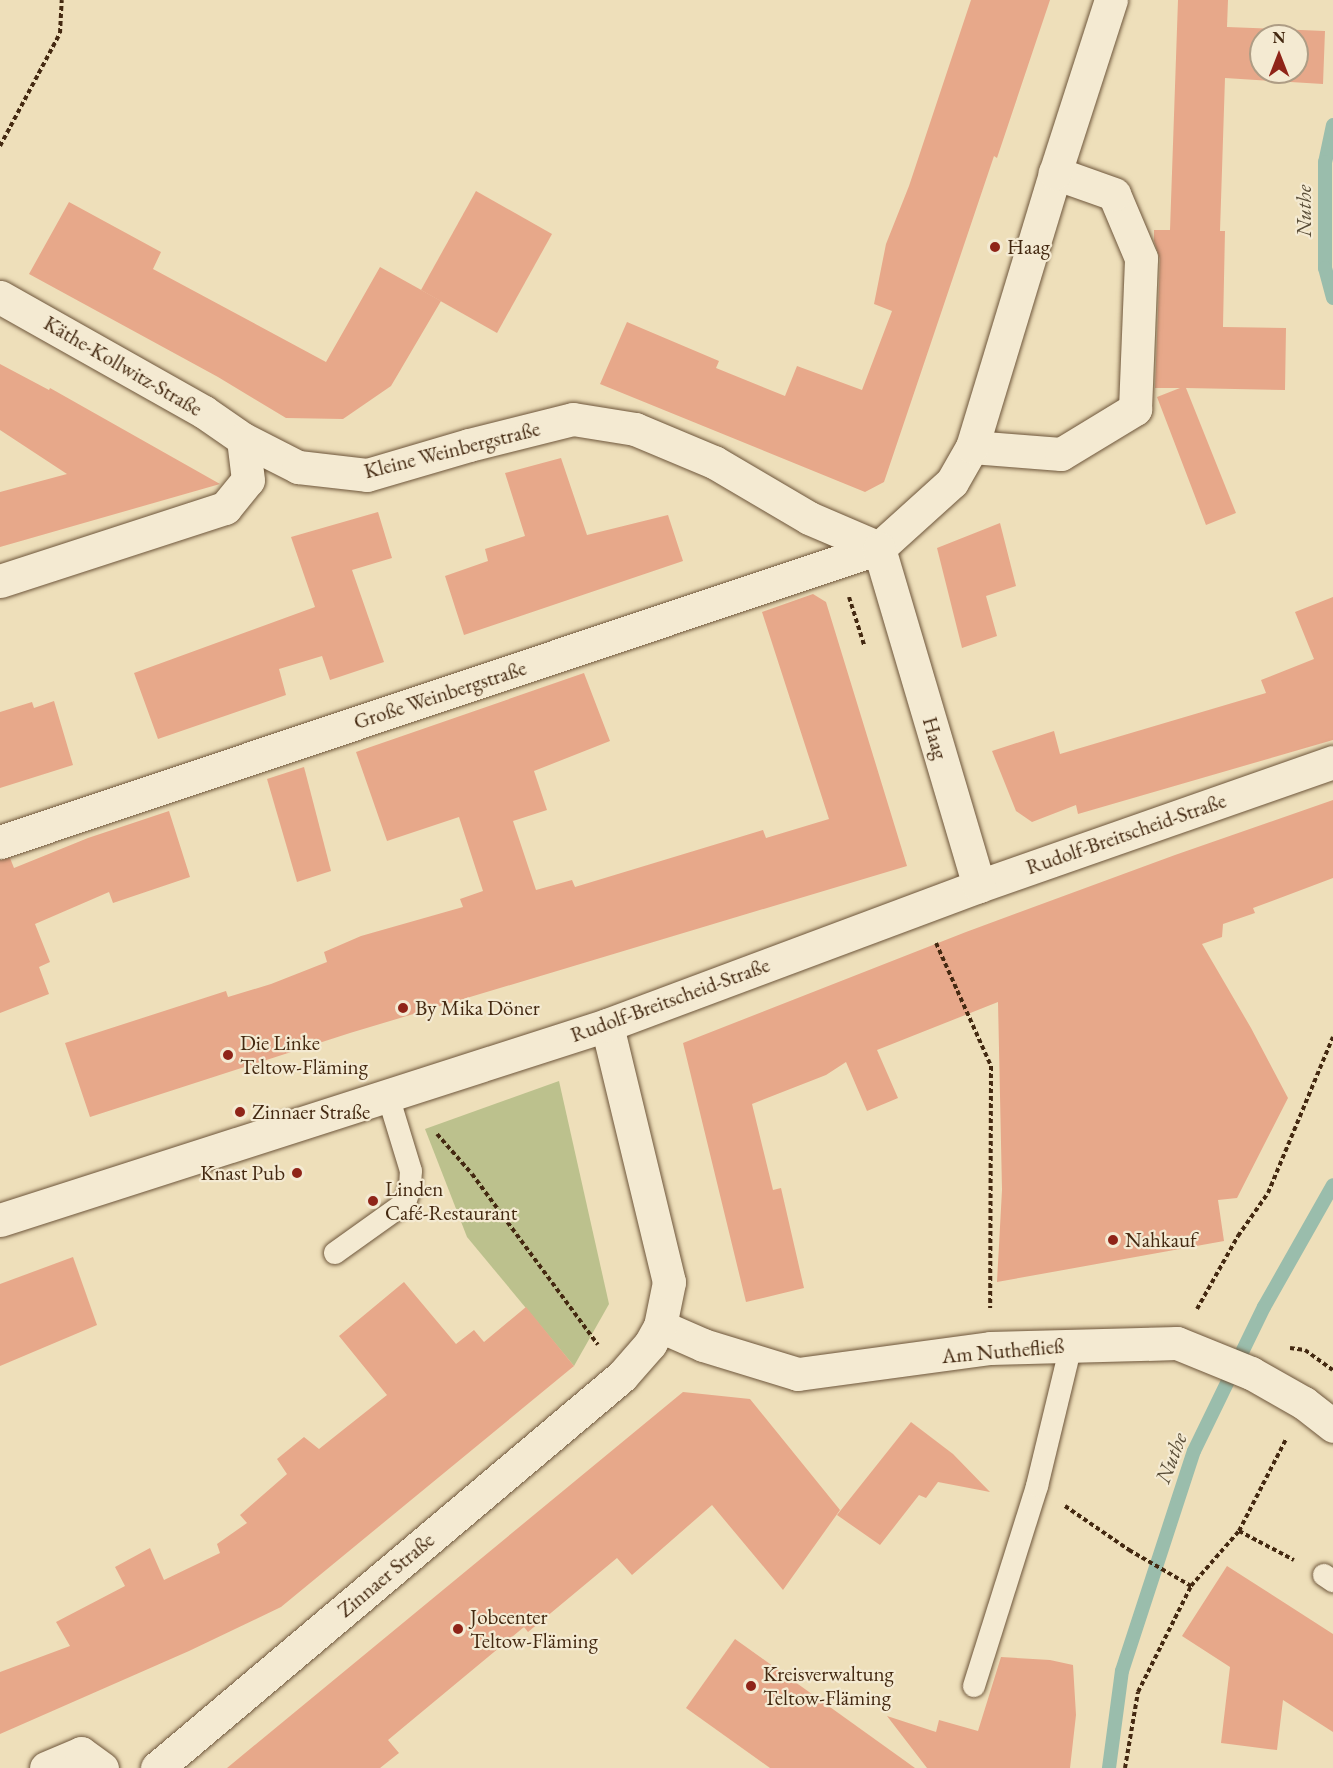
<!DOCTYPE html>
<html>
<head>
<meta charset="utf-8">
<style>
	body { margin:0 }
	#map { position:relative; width:1333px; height:1768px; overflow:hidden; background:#eedfba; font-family:"EB Garamond",serif }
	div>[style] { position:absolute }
	.green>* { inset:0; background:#bcc18d }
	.stream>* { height:14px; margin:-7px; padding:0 7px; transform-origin:7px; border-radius:7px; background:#9abdac }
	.building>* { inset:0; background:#e7a88a }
	.path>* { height:4px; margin-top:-2px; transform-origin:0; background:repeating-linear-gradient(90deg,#442911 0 4.5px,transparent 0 7.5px) }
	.roads { filter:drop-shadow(0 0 2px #6e563b) drop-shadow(0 0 2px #6e563b) }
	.lane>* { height:22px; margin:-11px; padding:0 11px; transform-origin:11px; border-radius:11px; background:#f4ead2 }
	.street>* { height:33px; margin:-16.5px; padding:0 16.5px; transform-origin:16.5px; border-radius:16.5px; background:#f4ead2 }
	.secondary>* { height:33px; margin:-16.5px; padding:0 16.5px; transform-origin:16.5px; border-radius:16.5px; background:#f4ead2 }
	.dots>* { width:16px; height:16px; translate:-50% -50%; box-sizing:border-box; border:3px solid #f4ead2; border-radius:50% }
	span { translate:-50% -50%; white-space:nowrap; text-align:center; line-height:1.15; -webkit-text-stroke:4.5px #f4ead2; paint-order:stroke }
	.poi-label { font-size:21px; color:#442911 }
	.left { translate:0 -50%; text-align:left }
	.right { translate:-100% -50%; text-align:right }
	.street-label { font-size:21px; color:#442911 }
	.water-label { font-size:22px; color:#5a4e38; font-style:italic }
	.north { position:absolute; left:1249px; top:24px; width:60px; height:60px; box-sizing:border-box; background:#f4ead2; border:2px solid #ae9d85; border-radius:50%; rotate:0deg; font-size:16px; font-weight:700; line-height:24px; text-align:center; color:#442911 }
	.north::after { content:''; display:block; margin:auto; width:21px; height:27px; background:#8f2418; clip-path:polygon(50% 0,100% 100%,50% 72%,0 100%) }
</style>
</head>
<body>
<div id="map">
	<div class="green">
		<i style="clip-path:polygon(559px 1081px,609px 1304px,574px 1366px,467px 1237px,425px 1129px)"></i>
	</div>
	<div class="stream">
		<i style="left:1333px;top:125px;width:38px;rotate:102deg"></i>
		<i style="left:1325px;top:162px;width:106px;rotate:90deg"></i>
		<i style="left:1325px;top:268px;width:31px;rotate:75deg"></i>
		<i style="left:1109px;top:1768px;width:98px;rotate:-82.4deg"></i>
		<i style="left:1122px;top:1671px;width:231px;rotate:-71.9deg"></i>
		<i style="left:1194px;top:1451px;width:160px;rotate:-64.1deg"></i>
		<i style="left:1264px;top:1307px;width:140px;rotate:-60.5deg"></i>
	</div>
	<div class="building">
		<i style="clip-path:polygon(971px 0,1050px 0,997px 158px,994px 156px,884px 482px,865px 492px,600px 384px,627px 322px,719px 361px,716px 368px,785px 396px,797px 366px,862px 390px,892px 311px,874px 304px,886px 244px,909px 186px)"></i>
		<i style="clip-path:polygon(evenodd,1178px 0,1228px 0,1227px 27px,1325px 31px,1323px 84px,1225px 78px,1220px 231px,1225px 231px,1223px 327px,1286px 328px,1285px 390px,1186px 388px,1236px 513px,1206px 525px,1157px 397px,1180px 388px,1155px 388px,1160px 259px,1154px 241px,1154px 230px,1170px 230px,1178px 0,1261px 36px,1297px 36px,1297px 72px,1261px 72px,1261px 36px)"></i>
		<i style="clip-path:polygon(476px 191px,552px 234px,497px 333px,421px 290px)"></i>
		<i style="clip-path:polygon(69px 202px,161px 252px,153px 269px,326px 362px,380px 267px,441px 301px,391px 386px,343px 419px,286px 418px,218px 377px,29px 274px)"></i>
		<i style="clip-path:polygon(0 364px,49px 390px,50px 388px,220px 484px,0 547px,0 492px,67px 474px,0 430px)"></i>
		<i style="clip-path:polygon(561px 458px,587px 535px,668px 515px,683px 561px,464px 635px,445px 576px,488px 561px,485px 549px,525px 536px,505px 473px)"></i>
		<i style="clip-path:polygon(378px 512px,392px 558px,352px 570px,384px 662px,330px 680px,322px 656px,279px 669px,286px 695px,158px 739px,134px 673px,315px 607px,291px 537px)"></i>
		<i style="clip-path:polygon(1000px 523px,1016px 586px,986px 596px,997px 636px,962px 648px,937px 548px)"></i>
		<i style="clip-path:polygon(813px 594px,826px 602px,907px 866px,350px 1033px,90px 1117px,65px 1043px,226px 991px,228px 997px,271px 984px,327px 962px,324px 952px,361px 936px,463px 907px,460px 899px,483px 891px,459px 817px,387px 841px,356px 752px,584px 673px,610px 741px,534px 771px,547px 810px,513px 821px,536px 890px,572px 880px,575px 887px,763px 830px,766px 838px,829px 819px,762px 612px)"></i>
		<i style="clip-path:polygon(1333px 597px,1333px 740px,1078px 814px,1076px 805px,1032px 822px,1016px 811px,992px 751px,1054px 731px,1060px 754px,1266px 693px,1261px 680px,1314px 659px,1295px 612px)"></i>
		<i style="clip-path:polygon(54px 701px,73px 765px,0 788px,0 712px,32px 702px,34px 708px)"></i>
		<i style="clip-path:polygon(304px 767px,331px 871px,297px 882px,267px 779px)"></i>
		<i style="clip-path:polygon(1333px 800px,1333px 878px,1253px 908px,1255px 913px,1223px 924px,1222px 937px,1202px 944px,1251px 1028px,1288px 1098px,1237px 1198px,1218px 1200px,1224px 1241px,997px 1282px,1002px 1190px,998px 1002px,877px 1050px,898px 1098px,867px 1111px,846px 1062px,826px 1075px,752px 1104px,773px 1190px,781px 1188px,804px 1288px,746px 1302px,683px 1043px,966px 932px,1175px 855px)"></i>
		<i style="clip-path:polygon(169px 811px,190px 877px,113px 903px,109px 892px,35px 924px,50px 962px,39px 967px,49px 994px,0 1013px,0 860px,10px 858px,14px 868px,88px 838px)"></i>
		<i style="clip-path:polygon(73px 1257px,97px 1325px,0 1366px,0 1284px)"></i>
		<i style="clip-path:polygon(404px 1282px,456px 1344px,474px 1330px,484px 1342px,526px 1307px,574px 1366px,281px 1607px,189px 1651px,0 1734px,0 1672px,70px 1646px,56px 1622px,125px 1586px,115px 1567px,150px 1548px,164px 1580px,220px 1553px,217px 1544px,247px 1523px,240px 1515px,287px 1474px,277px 1459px,304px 1437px,319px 1449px,387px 1395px,339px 1336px)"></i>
		<i style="clip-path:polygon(683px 1392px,750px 1399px,840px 1510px,783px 1590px,712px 1505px,632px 1575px,617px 1558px,528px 1632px,524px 1627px,388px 1740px,399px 1753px,380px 1768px,227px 1768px)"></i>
		<i style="clip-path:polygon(911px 1422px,953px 1454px,990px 1492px,938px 1482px,926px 1498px,919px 1495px,880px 1545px,837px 1515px)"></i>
		<i style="clip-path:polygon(1227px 1566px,1333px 1634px,1333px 1732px,1283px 1700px,1277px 1750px,1221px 1743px,1230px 1667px,1182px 1636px)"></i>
		<i style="clip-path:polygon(735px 1639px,915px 1768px,770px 1768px,686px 1708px)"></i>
		<i style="clip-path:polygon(1001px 1657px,1050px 1660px,1073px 1665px,1076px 1715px,1070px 1768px,927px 1768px,887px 1716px,936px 1732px,939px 1720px,978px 1731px)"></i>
	</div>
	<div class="path">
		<i style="left:0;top:146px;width:128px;rotate:-62deg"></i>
		<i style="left:60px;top:33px;width:33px;rotate:-87deg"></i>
		<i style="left:849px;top:597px;width:50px;rotate:72.6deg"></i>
		<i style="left:936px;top:943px;width:135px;rotate:65.9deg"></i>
		<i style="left:991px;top:1066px;width:242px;rotate:90.2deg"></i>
		<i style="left:437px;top:1134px;width:53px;rotate:48.8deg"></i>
		<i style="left:472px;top:1174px;width:212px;rotate:53.6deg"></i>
		<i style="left:1197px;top:1309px;width:84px;rotate:-60.7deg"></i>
		<i style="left:1238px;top:1236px;width:52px;rotate:-55.1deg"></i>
		<i style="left:1268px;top:1193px;width:169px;rotate:-67.4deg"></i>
		<i style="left:1290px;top:1348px;width:15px;rotate:8deg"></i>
		<i style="left:1305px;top:1350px;width:34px;rotate:36deg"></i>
		<i style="left:1065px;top:1506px;width:78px;rotate:34.5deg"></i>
		<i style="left:1129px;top:1550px;width:72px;rotate:30.1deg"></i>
		<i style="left:1239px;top:1531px;width:62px;rotate:27.8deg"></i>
		<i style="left:1125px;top:1768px;width:77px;rotate:-80.3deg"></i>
		<i style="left:1138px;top:1692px;width:119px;rotate:-63.4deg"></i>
		<i style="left:1191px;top:1586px;width:73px;rotate:-48.9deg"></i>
		<i style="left:1239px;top:1531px;width:103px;rotate:-62.9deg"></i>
	</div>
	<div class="roads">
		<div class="lane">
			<i style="left:335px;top:1253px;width:86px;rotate:-35.5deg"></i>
			<i style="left:405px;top:1203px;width:16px;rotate:-72deg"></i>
			<i style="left:410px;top:1188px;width:17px;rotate:-87deg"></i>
			<i style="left:411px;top:1171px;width:78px;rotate:-107deg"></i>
			<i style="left:1324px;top:1575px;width:11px;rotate:34deg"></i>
			<i style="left:974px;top:1686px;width:210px;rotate:-72.5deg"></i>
			<i style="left:1037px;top:1486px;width:145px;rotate:-76.4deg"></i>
		</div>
		<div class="street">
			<i style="left:0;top:297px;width:234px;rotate:29.4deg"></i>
			<i style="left:204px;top:412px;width:47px;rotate:34.7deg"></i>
			<i style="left:243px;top:439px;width:62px;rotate:27deg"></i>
			<i style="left:298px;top:467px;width:69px;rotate:6.6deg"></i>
			<i style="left:367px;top:475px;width:106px;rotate:-16.4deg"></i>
			<i style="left:469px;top:445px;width:107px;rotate:-14deg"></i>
			<i style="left:573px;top:419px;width:63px;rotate:9.2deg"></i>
			<i style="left:635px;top:429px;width:86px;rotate:22.7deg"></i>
			<i style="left:714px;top:462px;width:110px;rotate:30.5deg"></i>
			<i style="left:809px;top:518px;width:76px;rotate:23.2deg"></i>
			<i style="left:972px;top:447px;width:89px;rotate:4.5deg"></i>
			<i style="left:1061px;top:454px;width:87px;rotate:-31.3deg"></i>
			<i style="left:1135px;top:409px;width:151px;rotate:-87.7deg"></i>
			<i style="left:1141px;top:258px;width:69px;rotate:-112.9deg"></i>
			<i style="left:1114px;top:194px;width:63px;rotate:-160.4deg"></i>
			<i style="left:0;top:581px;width:237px;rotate:-18deg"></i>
			<i style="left:225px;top:508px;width:36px;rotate:-51deg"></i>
			<i style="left:248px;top:480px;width:41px;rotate:-97deg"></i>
			<i style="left:979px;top:886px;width:375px;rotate:-19.3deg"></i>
			<i style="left:0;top:1220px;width:638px;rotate:-17.81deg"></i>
			<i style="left:660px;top:1326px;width:47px;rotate:23.8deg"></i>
			<i style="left:703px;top:1345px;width:99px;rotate:17deg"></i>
			<i style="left:798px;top:1374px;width:194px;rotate:-7.7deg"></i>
			<i style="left:990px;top:1348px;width:187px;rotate:-1.5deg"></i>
			<i style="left:1177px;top:1343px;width:80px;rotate:22.1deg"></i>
			<i style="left:1251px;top:1373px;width:61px;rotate:29.5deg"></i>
			<i style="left:1304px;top:1403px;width:37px;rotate:38deg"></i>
			<i style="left:46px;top:1768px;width:38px;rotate:-23deg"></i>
			<i style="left:81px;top:1753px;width:26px;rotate:36deg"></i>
		</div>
		<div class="secondary">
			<i style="left:0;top:842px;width:927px;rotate:-18.49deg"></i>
			<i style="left:879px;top:548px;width:98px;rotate:-42.1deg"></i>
			<i style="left:952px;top:482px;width:40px;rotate:-60.3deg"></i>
			<i style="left:972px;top:447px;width:286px;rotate:-73.1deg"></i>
			<i style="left:1055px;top:173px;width:182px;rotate:-72.1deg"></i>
			<i style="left:157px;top:1768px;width:608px;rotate:-40.13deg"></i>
			<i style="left:622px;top:1376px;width:43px;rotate:-48.8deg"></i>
			<i style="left:650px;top:1344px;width:21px;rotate:-61deg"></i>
			<i style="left:660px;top:1326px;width:45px;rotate:-78.4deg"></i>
			<i style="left:669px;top:1282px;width:264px;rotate:-103.6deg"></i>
			<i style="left:607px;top:1025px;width:397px;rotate:-20.5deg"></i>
			<i style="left:979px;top:886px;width:352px;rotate:-106.5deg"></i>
		</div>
	</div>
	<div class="dots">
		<i style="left:995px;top:247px;background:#8f2418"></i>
		<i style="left:403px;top:1008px;background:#8f2418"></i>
		<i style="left:228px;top:1055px;background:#8f2418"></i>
		<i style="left:240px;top:1112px;background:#8f2418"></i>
		<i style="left:297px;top:1173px;background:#8f2418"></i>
		<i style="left:373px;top:1201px;background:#8f2418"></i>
		<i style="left:1113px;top:1240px;background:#8f2418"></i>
		<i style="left:458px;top:1629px;background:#8f2418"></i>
		<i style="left:751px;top:1686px;background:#8f2418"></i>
	</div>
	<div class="poi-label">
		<span class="left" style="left:1007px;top:247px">Haag</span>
		<span class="left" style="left:415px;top:1008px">By Mika Döner</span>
		<span class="left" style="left:240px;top:1055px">Die Linke<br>Teltow-Fläming</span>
		<span class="left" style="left:252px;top:1112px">Zinnaer Straße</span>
		<span class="right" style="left:285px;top:1173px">Knast Pub</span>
		<span class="left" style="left:385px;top:1201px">Linden<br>Café-Restaurant</span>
		<span class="left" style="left:1125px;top:1240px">Nahkauf</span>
		<span class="left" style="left:470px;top:1629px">Jobcenter<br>Teltow-Fläming</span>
		<span class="left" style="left:763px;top:1686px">Kreisverwaltung<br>Teltow-Fläming</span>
	</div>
	<div class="street-label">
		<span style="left:123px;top:366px;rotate:30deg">Käthe-Kollwitz-Straße</span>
		<span style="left:452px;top:450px;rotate:-14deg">Kleine Weinbergstraße</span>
		<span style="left:440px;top:695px;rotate:-18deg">Große Weinbergstraße</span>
		<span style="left:935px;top:738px;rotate:74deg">Haag</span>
		<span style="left:1126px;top:834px;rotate:-19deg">Rudolf-Breitscheid-Straße</span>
		<span style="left:670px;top:1000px;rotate:-20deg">Rudolf-Breitscheid-Straße</span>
		<span style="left:1003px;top:1351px;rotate:-5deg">Am Nuthefließ</span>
		<span style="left:386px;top:1575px;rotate:-40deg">Zinnaer Straße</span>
	</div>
	<div class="water-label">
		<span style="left:1304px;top:211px;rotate:-90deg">Nuthe</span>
		<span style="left:1171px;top:1458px;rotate:-69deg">Nuthe</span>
	</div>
	<div class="north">N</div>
</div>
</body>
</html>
